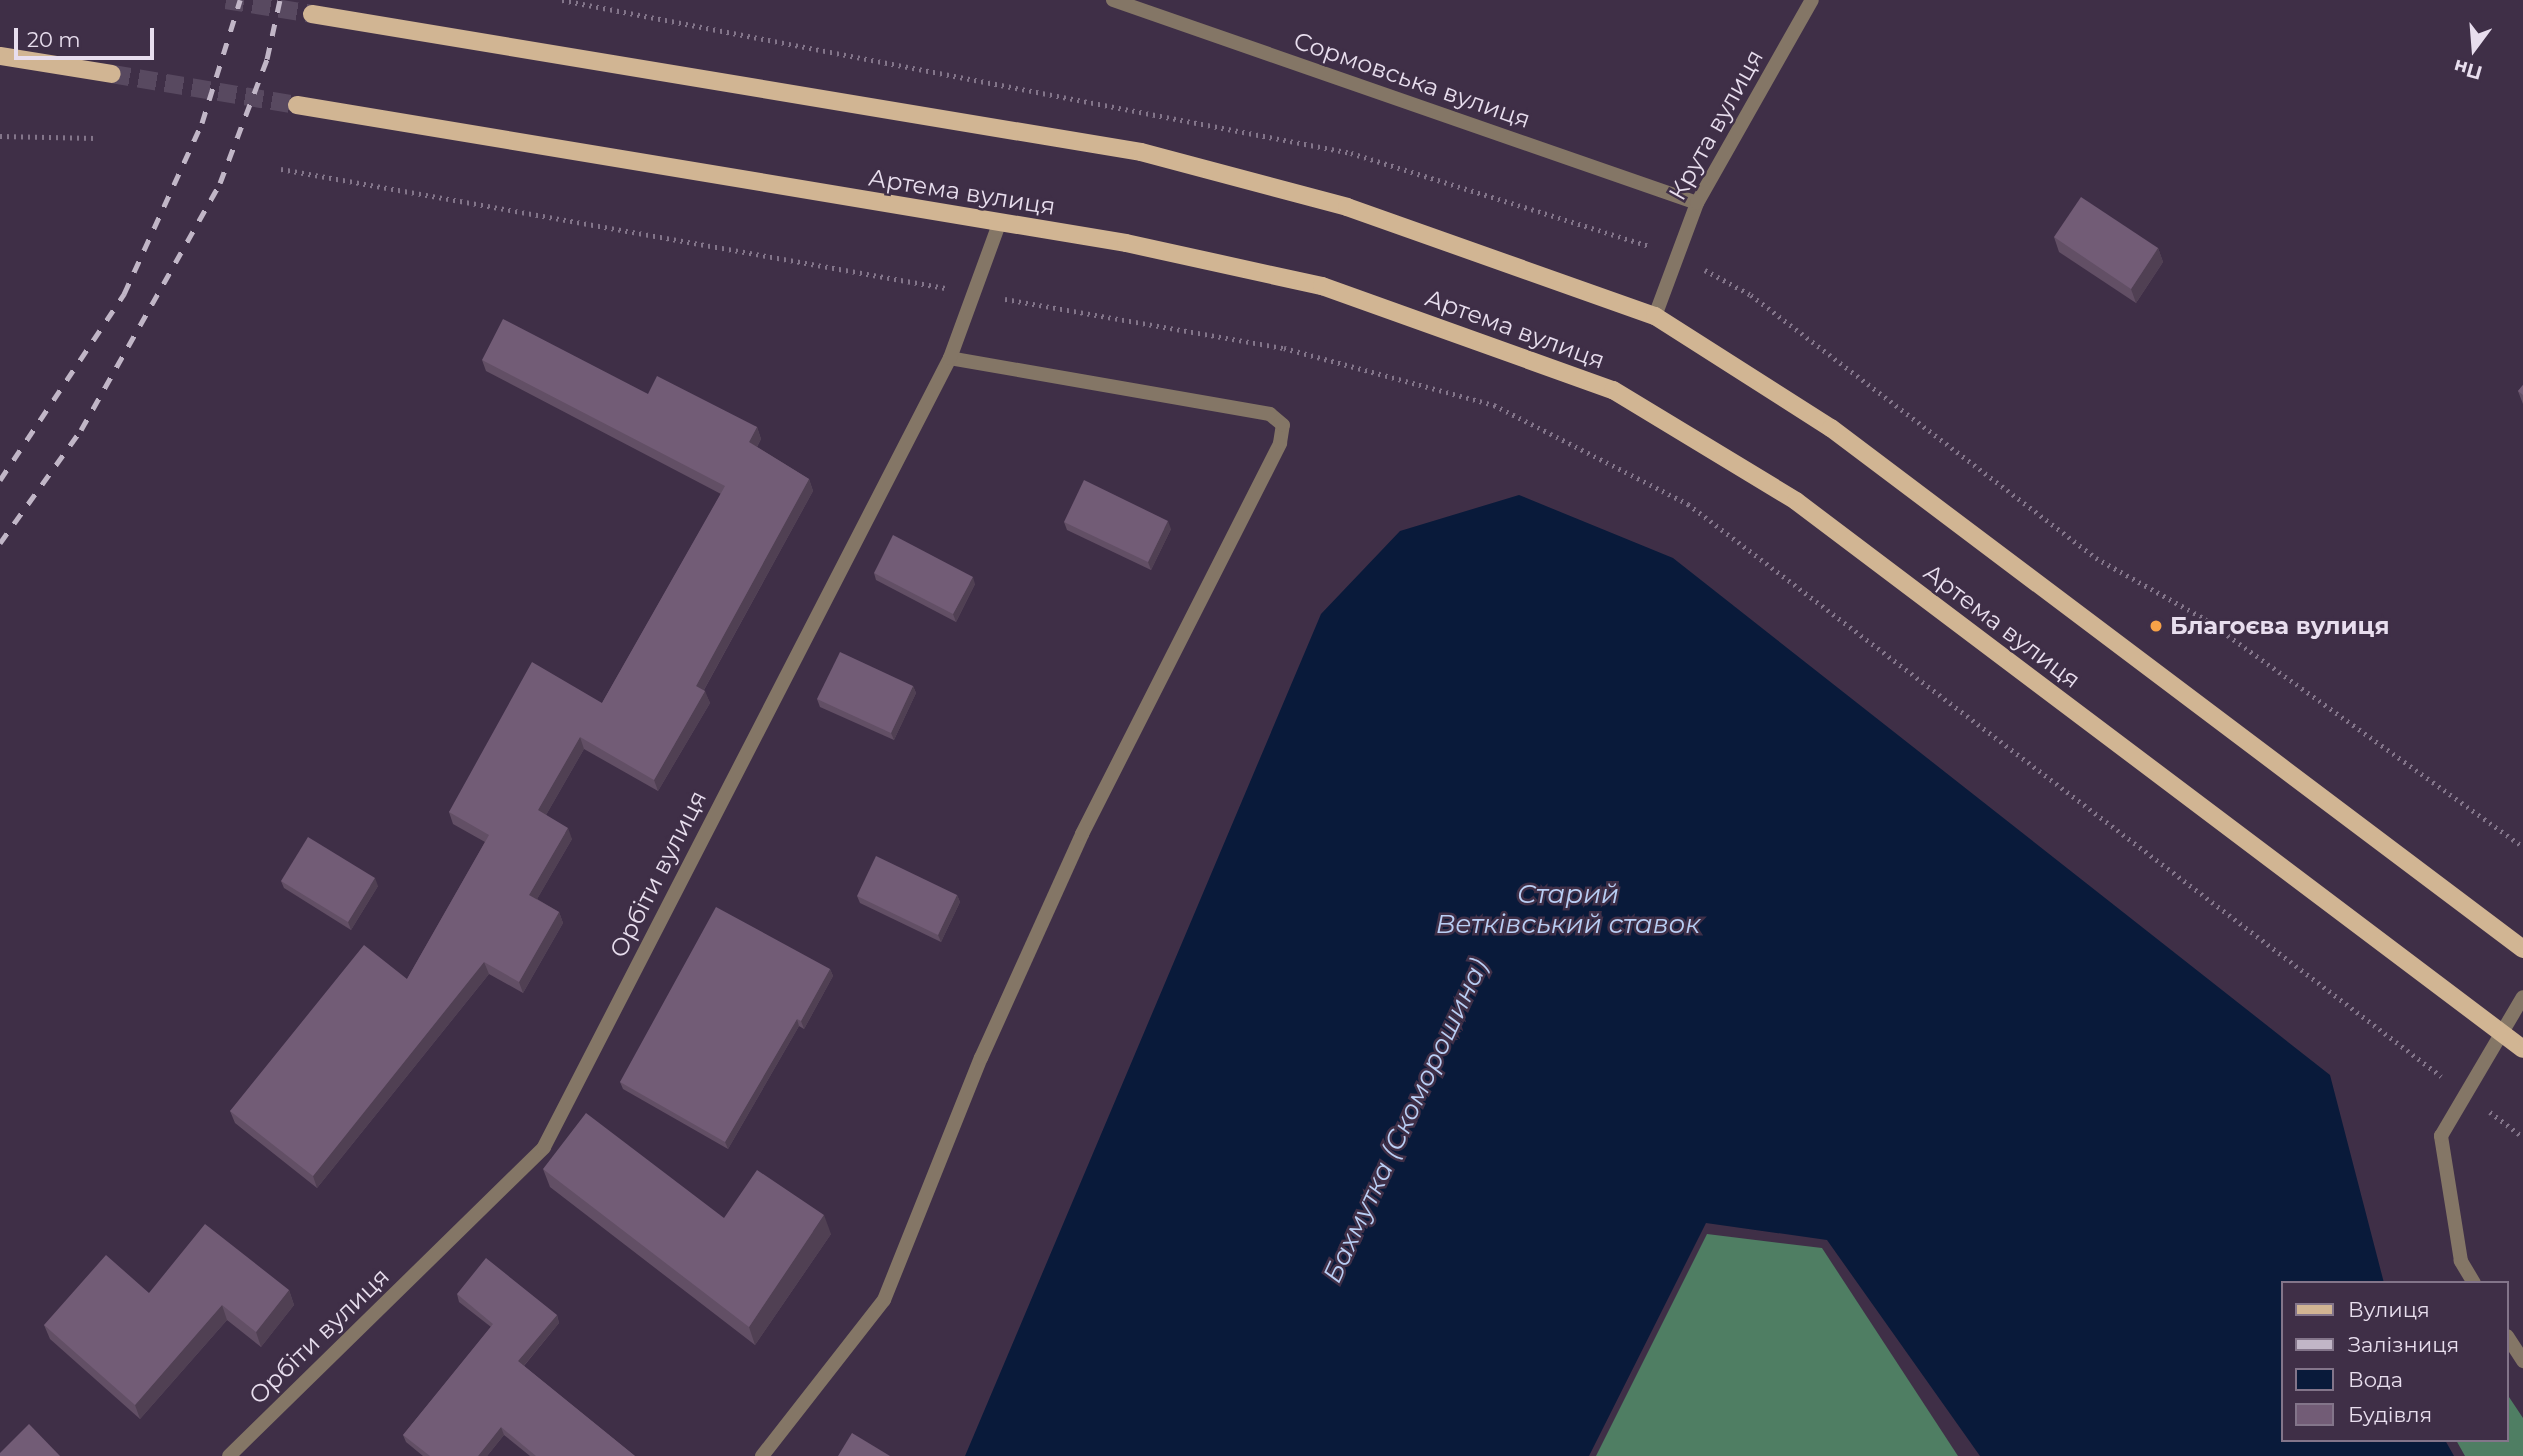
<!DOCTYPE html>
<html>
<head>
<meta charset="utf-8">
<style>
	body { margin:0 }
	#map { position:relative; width:2523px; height:1456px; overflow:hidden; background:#3f2f47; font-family:Montserrat,sans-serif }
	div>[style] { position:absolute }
	.forest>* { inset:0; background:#4f7e63 }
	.water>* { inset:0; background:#091a3a }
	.primary-tunnel>* { height:18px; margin-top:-9px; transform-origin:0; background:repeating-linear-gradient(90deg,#584960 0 18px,transparent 0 27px) }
	.path>* { height:4.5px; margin-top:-2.25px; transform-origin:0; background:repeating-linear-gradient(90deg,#83758a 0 2px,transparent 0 7px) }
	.service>* { height:14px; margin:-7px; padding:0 7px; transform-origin:7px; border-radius:7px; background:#847666 }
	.minor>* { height:14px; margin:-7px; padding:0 7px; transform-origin:7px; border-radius:7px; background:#847666 }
	.primary>* { height:18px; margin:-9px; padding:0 9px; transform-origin:9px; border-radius:9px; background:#d1b593 }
	.rail>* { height:5px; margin-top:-2.5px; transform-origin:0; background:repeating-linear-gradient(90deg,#c1b6c7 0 12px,transparent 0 24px) }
	.wall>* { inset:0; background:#624f65 }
	.shaded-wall>* { inset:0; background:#504053 }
	.building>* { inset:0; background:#725c76 }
	.dots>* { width:19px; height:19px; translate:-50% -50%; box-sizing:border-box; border:4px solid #3f2f47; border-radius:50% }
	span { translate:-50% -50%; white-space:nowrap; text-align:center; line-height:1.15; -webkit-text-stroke:5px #3f2f47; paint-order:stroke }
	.street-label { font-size:24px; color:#e8deee }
	.poi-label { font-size:24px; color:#e8deee; font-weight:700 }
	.left { translate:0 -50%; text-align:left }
	.water-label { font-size:26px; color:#b9cef4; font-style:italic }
	.legend { position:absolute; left:2281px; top:1281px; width:228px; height:161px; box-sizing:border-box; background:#3f2f47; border:2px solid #83758a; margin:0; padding:9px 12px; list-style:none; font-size:21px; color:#e8deee }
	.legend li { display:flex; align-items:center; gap:14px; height:35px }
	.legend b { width:35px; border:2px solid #83758a }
	.north { position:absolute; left:2439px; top:14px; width:70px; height:70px; -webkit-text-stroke:5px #3f2f47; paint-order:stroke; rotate:196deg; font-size:19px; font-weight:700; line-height:28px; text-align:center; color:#e8deee }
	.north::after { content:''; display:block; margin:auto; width:24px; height:32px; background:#e8deee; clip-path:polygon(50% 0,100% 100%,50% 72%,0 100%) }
	.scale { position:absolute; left:14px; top:28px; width:140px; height:32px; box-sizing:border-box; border:4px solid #e8deee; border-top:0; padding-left:9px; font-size:21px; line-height:24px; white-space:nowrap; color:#e8deee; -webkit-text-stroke:5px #3f2f47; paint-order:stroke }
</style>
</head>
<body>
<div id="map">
	<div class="forest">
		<i style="clip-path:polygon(1707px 1234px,1822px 1248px,1958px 1456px,1596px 1456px)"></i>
		<i style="clip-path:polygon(2507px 1394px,2523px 1418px,2523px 1456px,2465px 1456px,2456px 1440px,2507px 1440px)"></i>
	</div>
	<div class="water">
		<i style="clip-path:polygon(1519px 495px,1673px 558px,2330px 1075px,2384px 1283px,2283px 1283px,2283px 1440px,2445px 1440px,2454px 1456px,1980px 1456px,1827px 1240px,1706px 1223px,1589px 1456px,965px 1456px,1321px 614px,1400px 531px)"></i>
	</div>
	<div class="primary-tunnel">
		<i style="left:226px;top:0;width:87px;rotate:9.2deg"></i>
		<i style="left:112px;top:74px;width:188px;rotate:9.5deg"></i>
	</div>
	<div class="path">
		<i style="left:562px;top:0;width:804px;rotate:10.97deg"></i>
		<i style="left:1351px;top:153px;width:312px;rotate:17.3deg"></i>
		<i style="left:0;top:136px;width:96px;rotate:1.2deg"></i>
		<i style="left:281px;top:169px;width:675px;rotate:10.16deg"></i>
		<i style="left:1705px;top:270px;width:52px;rotate:28.5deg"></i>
		<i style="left:1751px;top:295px;width:434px;rotate:37.3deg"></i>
		<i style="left:2096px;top:558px;width:125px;rotate:29.2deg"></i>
		<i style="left:2205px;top:619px;width:391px;rotate:35.6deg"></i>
		<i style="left:1005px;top:299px;width:283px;rotate:10deg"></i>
		<i style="left:1284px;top:348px;width:218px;rotate:15.2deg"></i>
		<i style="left:1494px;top:405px;width:218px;rotate:27deg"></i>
		<i style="left:1688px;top:504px;width:946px;rotate:37.22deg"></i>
		<i style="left:2490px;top:1112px;width:41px;rotate:37.1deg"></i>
	</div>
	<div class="service">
		<i style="left:762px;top:1456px;width:198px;rotate:-52deg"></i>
		<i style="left:884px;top:1300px;width:261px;rotate:-68.2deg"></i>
		<i style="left:981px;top:1058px;width:246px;rotate:-65.7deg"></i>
		<i style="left:1082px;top:834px;width:438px;rotate:-63.1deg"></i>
		<i style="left:1280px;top:443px;width:18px;rotate:-81deg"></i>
		<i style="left:1283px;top:425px;width:17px;rotate:-140deg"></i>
		<i style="left:1270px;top:414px;width:325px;rotate:-170.1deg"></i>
	</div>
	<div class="minor">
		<i style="left:1113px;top:0;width:618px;rotate:19.17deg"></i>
		<i style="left:1655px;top:316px;width:121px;rotate:-69.6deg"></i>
		<i style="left:1697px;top:203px;width:233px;rotate:-60.5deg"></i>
		<i style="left:2474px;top:1283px;width:26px;rotate:-121deg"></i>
		<i style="left:2461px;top:1261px;width:127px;rotate:-99.1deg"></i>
		<i style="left:2441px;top:1136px;width:161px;rotate:-59.5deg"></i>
		<i style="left:2507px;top:1336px;width:30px;rotate:57deg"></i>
		<i style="left:229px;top:1456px;width:441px;rotate:-44.4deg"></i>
		<i style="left:544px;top:1147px;width:887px;rotate:-62.77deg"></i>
		<i style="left:950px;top:358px;width:143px;rotate:-69.9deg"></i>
	</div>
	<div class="primary">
		<i style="left:312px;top:14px;width:840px;rotate:9.45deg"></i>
		<i style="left:1141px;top:152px;width:213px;rotate:14.9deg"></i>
		<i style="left:1347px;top:207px;width:327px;rotate:19.5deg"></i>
		<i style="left:1655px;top:316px;width:209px;rotate:32.5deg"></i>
		<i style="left:1831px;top:428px;width:866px;rotate:36.98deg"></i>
		<i style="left:0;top:56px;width:113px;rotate:9.1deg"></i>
		<i style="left:297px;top:105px;width:840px;rotate:9.45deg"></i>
		<i style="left:1126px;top:243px;width:201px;rotate:12.4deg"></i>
		<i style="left:1322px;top:286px;width:309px;rotate:19.7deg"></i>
		<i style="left:1613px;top:390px;width:214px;rotate:31.2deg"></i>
		<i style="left:1796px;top:501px;width:910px;rotate:37.01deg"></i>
	</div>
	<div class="rail">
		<i style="left:0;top:480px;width:224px;rotate:-56.3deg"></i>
		<i style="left:124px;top:294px;width:188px;rotate:-65.5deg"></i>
		<i style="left:202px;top:123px;width:129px;rotate:-72.8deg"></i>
		<i style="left:0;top:543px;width:139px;rotate:-54.4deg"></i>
		<i style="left:81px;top:430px;width:283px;rotate:-60.6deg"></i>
		<i style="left:220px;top:183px;width:133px;rotate:-69.2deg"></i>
		<i style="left:267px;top:59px;width:60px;rotate:-77.6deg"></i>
	</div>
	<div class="wall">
		<i style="clip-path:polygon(2054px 237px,2158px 248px,2163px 262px,2136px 303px,2059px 252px)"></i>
		<i style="clip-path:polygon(482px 360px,648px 394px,757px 427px,761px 439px,757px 447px,809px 479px,813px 491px,704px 690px,710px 703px,658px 791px,584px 749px,546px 815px,572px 839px,537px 899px,559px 912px,563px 923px,523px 993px,489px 974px,317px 1188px,235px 1123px,230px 1111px,407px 979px,485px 842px,453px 824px,449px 812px,602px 703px,721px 494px,486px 371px)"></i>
		<i style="clip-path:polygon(2523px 385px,2523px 404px,2518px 391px)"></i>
		<i style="clip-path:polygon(1064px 522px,1171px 529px,1151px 570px,1067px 530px)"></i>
		<i style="clip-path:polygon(874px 573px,975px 584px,956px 622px,876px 580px)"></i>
		<i style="clip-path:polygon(913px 686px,916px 693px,894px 740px,820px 707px,817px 699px)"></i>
		<i style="clip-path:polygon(281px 881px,378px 886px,351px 930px,284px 888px)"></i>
		<i style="clip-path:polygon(957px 895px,960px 902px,941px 942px,860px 903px,857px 896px)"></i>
		<i style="clip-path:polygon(830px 969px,833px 976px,804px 1029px,799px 1026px,728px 1149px,623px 1089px,620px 1082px)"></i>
		<i style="clip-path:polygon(543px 1169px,724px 1218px,831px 1234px,755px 1345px,550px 1187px)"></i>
		<i style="clip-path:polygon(289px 1290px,294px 1305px,261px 1347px,227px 1320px,140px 1419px,50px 1339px,44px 1325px,149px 1293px)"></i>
		<i style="clip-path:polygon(457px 1294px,557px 1315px,559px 1323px,524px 1366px,635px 1456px,530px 1456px,504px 1435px,487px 1456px,423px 1456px,406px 1442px,403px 1435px,491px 1327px,459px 1302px)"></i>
	</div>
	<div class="shaded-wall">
		<i style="clip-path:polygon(2158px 248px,2163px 262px,2136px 303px,2131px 289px)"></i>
		<i style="clip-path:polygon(757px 427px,761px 439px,753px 454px,749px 442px)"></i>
		<i style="clip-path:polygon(809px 479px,813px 491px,700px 697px,696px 686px)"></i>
		<i style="clip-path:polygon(1168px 521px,1171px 529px,1151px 570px,1148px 562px)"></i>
		<i style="clip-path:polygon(973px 577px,975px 584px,956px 622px,953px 614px)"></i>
		<i style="clip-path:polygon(913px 686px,916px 693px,894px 740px,891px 733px)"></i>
		<i style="clip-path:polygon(705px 691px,710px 703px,658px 791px,654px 780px)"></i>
		<i style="clip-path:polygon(580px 737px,584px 749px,542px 822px,538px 810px)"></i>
		<i style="clip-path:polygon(568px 828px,572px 839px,533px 906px,529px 895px)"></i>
		<i style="clip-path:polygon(375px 878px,378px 886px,351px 930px,348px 922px)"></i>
		<i style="clip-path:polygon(957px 895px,960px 902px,941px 942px,938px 935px)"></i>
		<i style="clip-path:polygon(559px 912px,563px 923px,523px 993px,519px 982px)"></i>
		<i style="clip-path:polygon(484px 962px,489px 974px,317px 1188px,313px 1176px)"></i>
		<i style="clip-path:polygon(830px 969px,833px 976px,804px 1029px,801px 1021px)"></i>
		<i style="clip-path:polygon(797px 1019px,799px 1026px,728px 1149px,725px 1142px)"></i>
		<i style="clip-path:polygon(824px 1215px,831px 1234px,755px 1345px,749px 1327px)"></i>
		<i style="clip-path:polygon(289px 1290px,294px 1305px,261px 1347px,256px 1332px)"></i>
		<i style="clip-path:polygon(222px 1305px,227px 1320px,140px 1419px,135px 1405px)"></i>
		<i style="clip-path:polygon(557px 1315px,559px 1323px,521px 1369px,518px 1361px)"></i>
		<i style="clip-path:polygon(501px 1427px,504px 1435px,487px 1456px,478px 1456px)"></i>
	</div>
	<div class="building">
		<i style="clip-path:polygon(2081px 197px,2158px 248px,2131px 289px,2054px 237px)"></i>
		<i style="clip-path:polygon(503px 319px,648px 394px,657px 376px,757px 427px,749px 442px,809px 479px,696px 686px,705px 691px,654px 780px,580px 737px,538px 810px,568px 828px,529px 895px,559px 912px,519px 982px,484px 962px,313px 1176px,230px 1111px,364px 945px,407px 979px,489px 835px,449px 812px,532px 662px,602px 703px,725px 486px,482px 360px)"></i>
		<i style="clip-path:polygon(2523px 385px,2523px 395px,2518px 391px)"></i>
		<i style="clip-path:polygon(1084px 480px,1168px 521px,1148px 562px,1064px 522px)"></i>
		<i style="clip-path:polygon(893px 535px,973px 577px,953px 614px,874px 573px)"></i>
		<i style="clip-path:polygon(840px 652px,913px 686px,891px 733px,817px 699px)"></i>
		<i style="clip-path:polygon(308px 837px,375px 878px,348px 922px,281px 881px)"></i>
		<i style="clip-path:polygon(876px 856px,957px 895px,938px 935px,857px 896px)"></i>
		<i style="clip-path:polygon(716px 907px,830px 969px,801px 1021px,797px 1019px,725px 1142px,620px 1082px)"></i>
		<i style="clip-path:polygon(586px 1113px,724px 1218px,757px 1170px,824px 1215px,749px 1327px,543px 1169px)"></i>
		<i style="clip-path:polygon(205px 1224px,289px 1290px,256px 1332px,222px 1305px,135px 1405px,44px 1325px,106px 1255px,149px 1293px)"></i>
		<i style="clip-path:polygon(486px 1258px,557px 1315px,518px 1361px,635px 1456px,536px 1456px,501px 1427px,478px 1456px,430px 1456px,403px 1435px,493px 1324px,457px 1294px)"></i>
		<i style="clip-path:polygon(29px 1424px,60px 1456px,0 1456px,0 1453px)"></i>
		<i style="clip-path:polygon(852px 1433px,890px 1456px,838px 1456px)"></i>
	</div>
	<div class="dots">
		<i style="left:2156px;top:626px;background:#f7a248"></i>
	</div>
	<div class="street-label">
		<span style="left:1412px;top:80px;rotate:19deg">Сормовська вулиця</span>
		<span style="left:1716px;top:125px;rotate:-61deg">Крута вулиця</span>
		<span style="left:962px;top:192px;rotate:9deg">Артема вулиця</span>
		<span style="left:1515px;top:329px;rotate:20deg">Артема вулиця</span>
		<span style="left:2002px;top:626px;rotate:37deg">Артема вулиця</span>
		<span style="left:658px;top:874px;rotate:-63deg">Орбіти вулиця</span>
		<span style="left:319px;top:1336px;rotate:-44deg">Орбіти вулиця</span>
	</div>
	<div class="poi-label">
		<span class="left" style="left:2170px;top:626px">Благоєва вулиця</span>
	</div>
	<div class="water-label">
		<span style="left:1568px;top:910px">Старий<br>Ветківський ставок</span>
		<span style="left:1406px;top:1121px;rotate:-65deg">Бахмутка (Скоморошина)</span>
	</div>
	<ul class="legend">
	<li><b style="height:9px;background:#d1b593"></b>Вулиця</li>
	<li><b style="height:9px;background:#c1b6c7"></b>Залізниця</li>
	<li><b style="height:19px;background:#091a3a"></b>Вода</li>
	<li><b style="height:19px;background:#725c76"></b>Будівля</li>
	</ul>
	<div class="north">Пн</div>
	<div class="scale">20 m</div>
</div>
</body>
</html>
